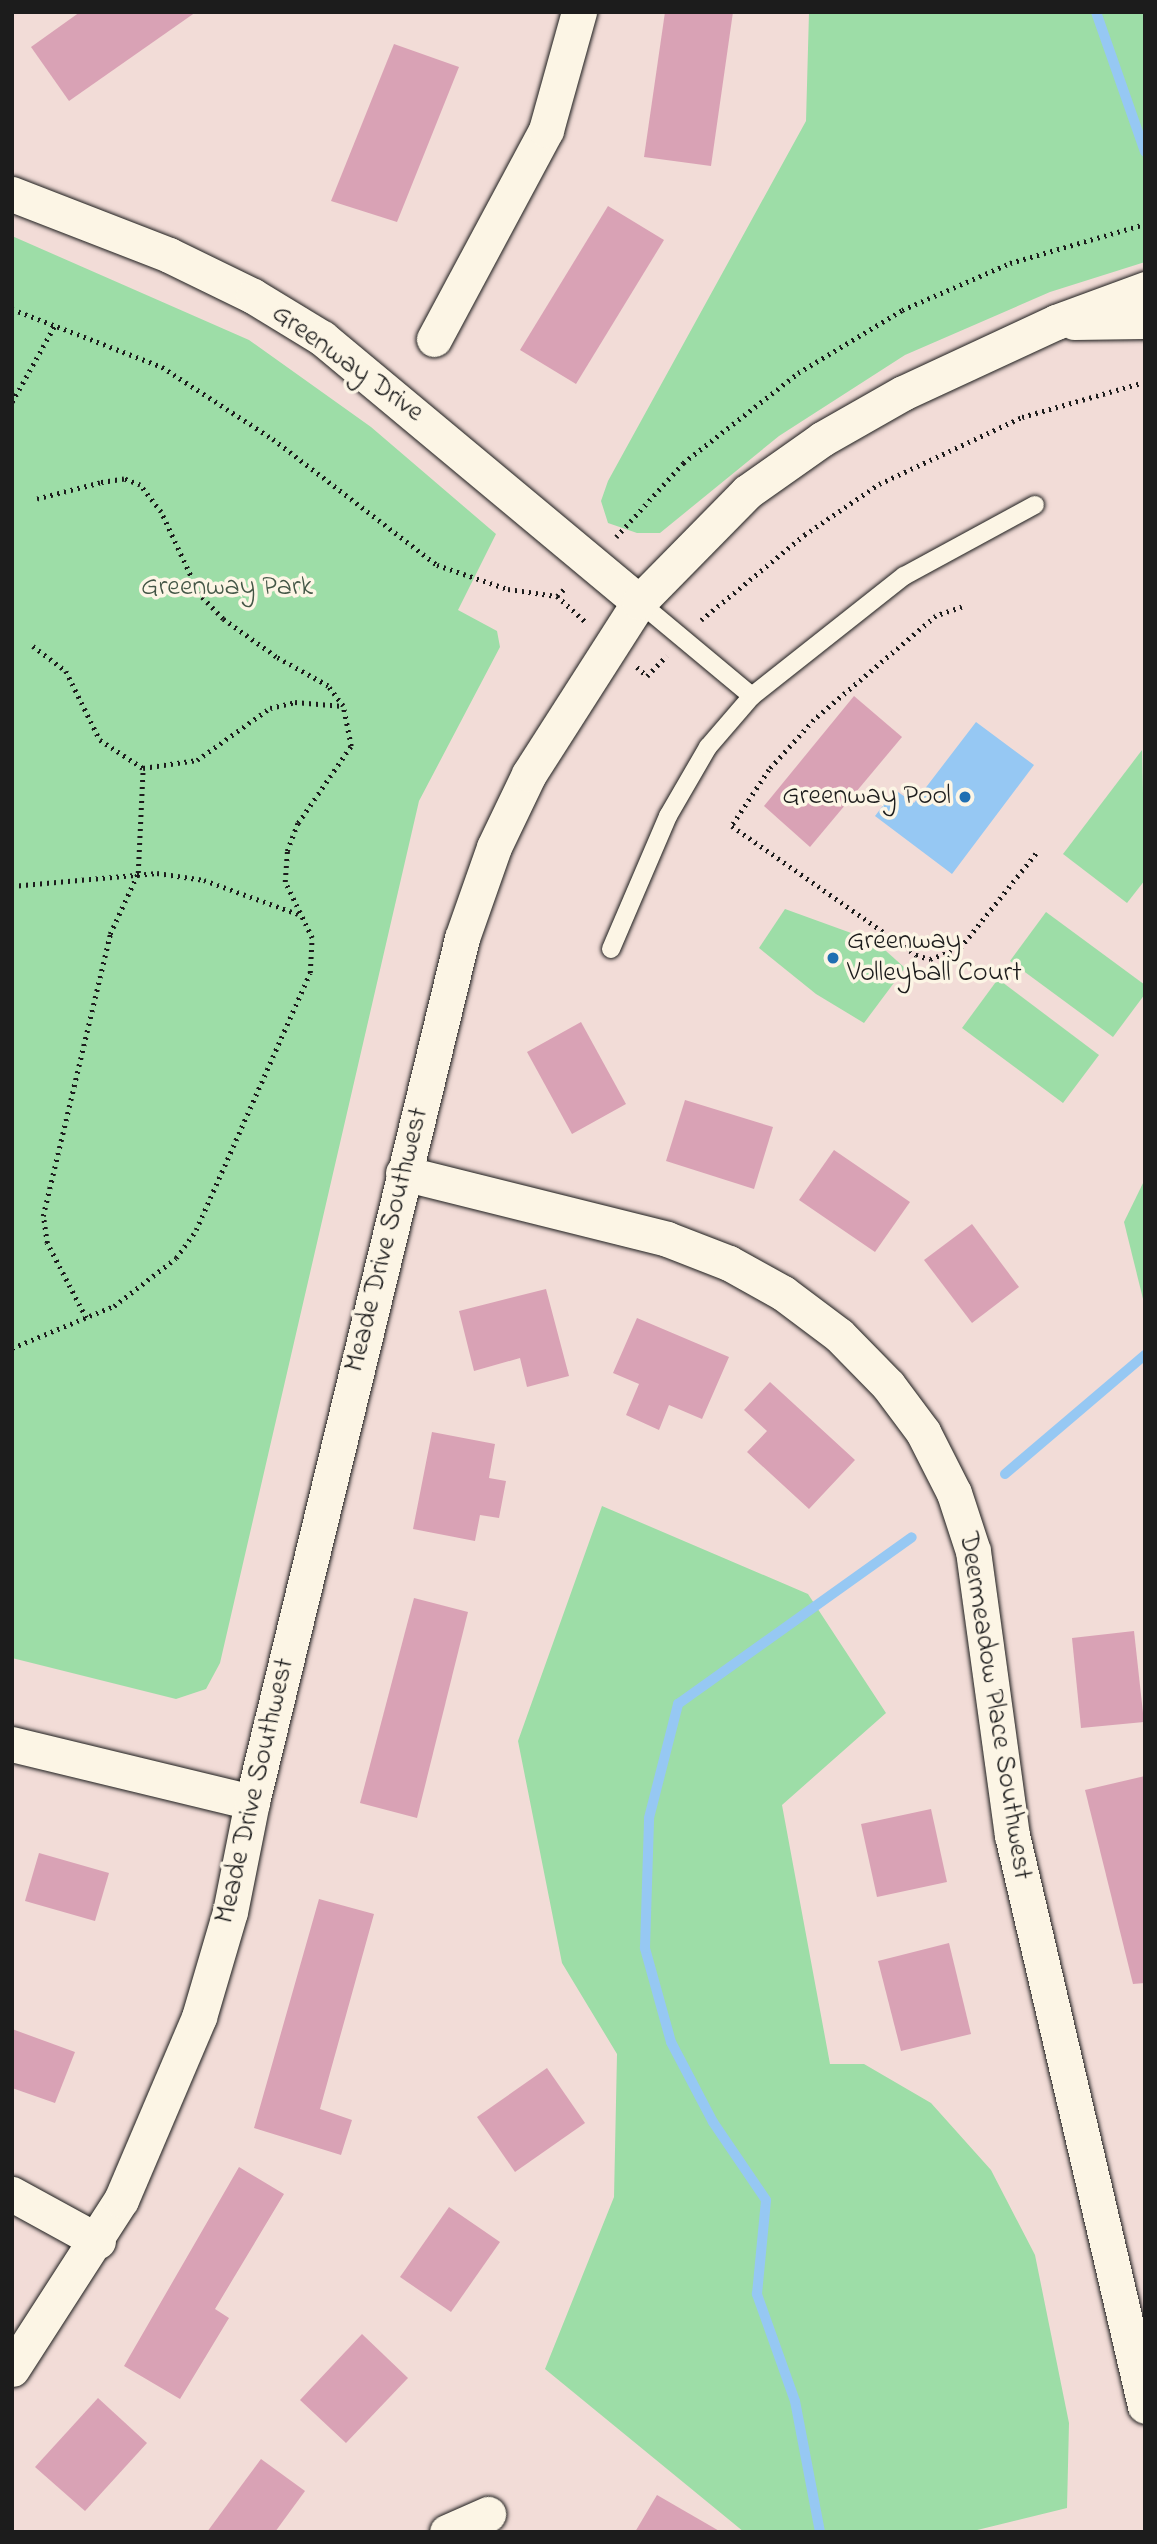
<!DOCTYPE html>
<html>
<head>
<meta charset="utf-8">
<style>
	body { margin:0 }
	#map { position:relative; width:1157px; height:2544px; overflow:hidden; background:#f2dcd7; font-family:"Indie Flower",sans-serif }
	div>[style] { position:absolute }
	.green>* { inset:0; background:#9ddda7 }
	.water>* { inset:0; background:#96c8f3 }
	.stream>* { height:10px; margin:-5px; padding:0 5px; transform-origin:5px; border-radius:5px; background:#96c8f3 }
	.building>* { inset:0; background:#d9a2b5 }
	.path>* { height:4.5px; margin-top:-2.25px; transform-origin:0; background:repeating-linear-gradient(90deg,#1c1c1c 0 2px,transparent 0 7px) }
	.roads { filter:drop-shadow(0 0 2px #1c1c1c) drop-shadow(0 0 2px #1c1c1c) }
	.lane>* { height:18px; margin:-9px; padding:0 9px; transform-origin:9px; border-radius:9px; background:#fcf5e5 }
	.street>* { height:35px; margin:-17.5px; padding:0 17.5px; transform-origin:17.5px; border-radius:17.5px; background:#fcf5e5 }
	.dots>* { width:19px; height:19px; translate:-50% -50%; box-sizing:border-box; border:4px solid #fcf5e5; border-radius:50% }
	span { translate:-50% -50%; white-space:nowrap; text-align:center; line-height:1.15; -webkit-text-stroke:7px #fcf5e5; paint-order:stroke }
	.street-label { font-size:28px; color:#1c1c1c }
	.park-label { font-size:28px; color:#435646 }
	.poi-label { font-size:28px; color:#1c1c1c }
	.right { translate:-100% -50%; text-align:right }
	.left { translate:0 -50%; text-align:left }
	.frame { position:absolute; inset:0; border:14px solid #1c1c1c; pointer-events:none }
</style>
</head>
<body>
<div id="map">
	<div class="green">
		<i style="clip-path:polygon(809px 12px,1145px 12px,1145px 262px,1050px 292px,905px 355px,779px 436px,660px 533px,637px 533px,608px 523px,601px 501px,608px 481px,806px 121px)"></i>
		<i style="clip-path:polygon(12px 236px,249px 340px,371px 427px,496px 534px,458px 610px,497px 631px,500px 647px,419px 801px,220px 1663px,206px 1689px,176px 1699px,12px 1658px)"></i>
		<i style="clip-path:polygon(1142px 750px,1145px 880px,1127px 903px,1063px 854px)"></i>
		<i style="clip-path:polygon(785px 909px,876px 942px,905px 968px,864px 1023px,816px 994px,759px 948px)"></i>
		<i style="clip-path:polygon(1046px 912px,1145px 985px,1145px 994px,1113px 1037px,1010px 961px)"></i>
		<i style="clip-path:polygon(998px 979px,1099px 1055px,1063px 1103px,962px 1028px)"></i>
		<i style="clip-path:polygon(1145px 1179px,1145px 1307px,1124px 1222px)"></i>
		<i style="clip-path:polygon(602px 1506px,808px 1594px,886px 1713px,782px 1805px,830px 2064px,864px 2064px,931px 2103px,991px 2170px,1035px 2255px,1069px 2423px,1067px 2508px,969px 2532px,744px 2532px,545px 2369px,614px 2197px,617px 2054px,562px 1963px,518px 1741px)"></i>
	</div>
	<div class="water">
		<i style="clip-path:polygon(976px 722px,1034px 765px,952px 874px,875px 816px,895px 790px,914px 803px)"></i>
	</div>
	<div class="stream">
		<i style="left:1096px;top:12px;width:148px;rotate:70.7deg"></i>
		<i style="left:1005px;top:1474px;width:184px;rotate:-40.4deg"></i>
		<i style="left:820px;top:2532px;width:133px;rotate:-100.8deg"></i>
		<i style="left:795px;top:2401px;width:114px;rotate:-109.6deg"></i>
		<i style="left:757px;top:2294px;width:94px;rotate:-84.5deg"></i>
		<i style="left:766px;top:2200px;width:94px;rotate:-124.2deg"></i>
		<i style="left:713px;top:2122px;width:90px;rotate:-117.7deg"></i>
		<i style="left:671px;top:2042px;width:98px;rotate:-105.5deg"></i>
		<i style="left:645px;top:1948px;width:130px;rotate:-88.2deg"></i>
		<i style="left:649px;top:1818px;width:118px;rotate:-75.7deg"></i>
		<i style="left:678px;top:1704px;width:287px;rotate:-35.5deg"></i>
	</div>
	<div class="building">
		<i style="clip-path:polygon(80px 12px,196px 12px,69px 101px,31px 47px)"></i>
		<i style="clip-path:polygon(665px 12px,733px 12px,711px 166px,644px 157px)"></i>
		<i style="clip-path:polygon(394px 44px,459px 67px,397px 222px,331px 201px)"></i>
		<i style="clip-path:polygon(608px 206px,664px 240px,576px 384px,520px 350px)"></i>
		<i style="clip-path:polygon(854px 696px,902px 737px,810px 847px,764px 806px)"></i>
		<i style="clip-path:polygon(581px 1022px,626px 1104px,572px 1134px,527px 1052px)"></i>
		<i style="clip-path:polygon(685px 1100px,773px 1127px,754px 1189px,666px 1161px)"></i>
		<i style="clip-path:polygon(834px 1150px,910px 1202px,875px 1252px,799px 1200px)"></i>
		<i style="clip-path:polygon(972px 1224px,1019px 1287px,972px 1323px,924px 1260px)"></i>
		<i style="clip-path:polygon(546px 1289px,569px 1376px,527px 1387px,520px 1358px,474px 1371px,459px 1311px)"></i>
		<i style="clip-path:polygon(637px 1318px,729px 1357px,702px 1419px,669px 1405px,659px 1430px,626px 1415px,639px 1384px,613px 1373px)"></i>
		<i style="clip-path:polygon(770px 1382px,855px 1460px,809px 1509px,747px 1452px,767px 1431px,744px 1410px)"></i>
		<i style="clip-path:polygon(432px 1432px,495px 1444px,489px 1478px,506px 1481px,499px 1518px,480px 1515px,475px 1541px,413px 1529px)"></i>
		<i style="clip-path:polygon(414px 1598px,468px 1612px,417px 1818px,360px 1803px)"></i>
		<i style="clip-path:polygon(1134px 1631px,1144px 1722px,1081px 1728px,1072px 1638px)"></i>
		<i style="clip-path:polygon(1145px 1776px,1145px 1983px,1133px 1984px,1085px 1790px)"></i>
		<i style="clip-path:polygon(931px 1809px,947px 1882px,877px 1897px,861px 1824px)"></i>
		<i style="clip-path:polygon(39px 1853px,109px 1873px,95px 1921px,25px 1901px)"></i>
		<i style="clip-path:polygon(319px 1899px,374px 1914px,320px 2109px,352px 2120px,341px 2155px,254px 2128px)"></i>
		<i style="clip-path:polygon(949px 1943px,971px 2034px,901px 2051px,878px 1961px)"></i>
		<i style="clip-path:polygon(12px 2029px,75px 2052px,55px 2103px,12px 2088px)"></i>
		<i style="clip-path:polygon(547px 2068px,585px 2123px,515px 2172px,477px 2117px)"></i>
		<i style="clip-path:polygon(239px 2167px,284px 2194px,215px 2309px,229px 2318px,180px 2399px,124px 2366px)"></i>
		<i style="clip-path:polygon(449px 2207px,500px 2242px,451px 2312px,400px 2277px)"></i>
		<i style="clip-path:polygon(362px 2334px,408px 2378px,346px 2443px,300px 2400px)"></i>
		<i style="clip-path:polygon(98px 2398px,147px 2443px,85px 2511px,35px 2467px)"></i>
		<i style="clip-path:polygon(261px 2459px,305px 2491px,275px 2532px,207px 2532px)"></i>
		<i style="clip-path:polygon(657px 2495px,721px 2532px,635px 2532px)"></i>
	</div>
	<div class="path">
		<i style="left:12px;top:309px;width:161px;rotate:21.1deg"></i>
		<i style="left:162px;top:367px;width:132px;rotate:33deg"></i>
		<i style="left:273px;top:439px;width:207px;rotate:37.5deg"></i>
		<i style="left:437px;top:565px;width:75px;rotate:18.7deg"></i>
		<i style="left:508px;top:589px;width:49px;rotate:8.1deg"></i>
		<i style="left:557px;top:596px;width:11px;rotate:-45deg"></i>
		<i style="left:12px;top:402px;width:88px;rotate:-60.8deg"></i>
		<i style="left:616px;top:537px;width:100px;rotate:-47.8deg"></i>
		<i style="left:683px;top:463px;width:146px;rotate:-38deg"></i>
		<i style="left:798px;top:373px;width:122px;rotate:-31.2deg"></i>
		<i style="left:902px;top:310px;width:118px;rotate:-23.5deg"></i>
		<i style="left:1010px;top:263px;width:141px;rotate:-16.1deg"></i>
		<i style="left:557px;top:596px;width:39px;rotate:42deg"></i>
		<i style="left:962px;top:607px;width:28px;rotate:161deg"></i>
		<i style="left:936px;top:616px;width:160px;rotate:139.6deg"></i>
		<i style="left:814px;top:720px;width:67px;rotate:132deg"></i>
		<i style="left:769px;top:770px;width:67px;rotate:123.5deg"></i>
		<i style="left:732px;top:826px;width:225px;rotate:35deg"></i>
		<i style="left:916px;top:955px;width:15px;rotate:16deg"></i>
		<i style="left:930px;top:959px;width:32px;rotate:-20deg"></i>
		<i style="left:960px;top:948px;width:123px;rotate:-51.3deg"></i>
		<i style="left:701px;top:620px;width:134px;rotate:-39.5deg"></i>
		<i style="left:804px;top:535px;width:91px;rotate:-34.2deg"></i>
		<i style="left:879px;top:484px;width:158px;rotate:-25.1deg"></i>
		<i style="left:1022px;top:417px;width:128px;rotate:-15.9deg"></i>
		<i style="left:33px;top:646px;width:41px;rotate:37.1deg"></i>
		<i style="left:66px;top:671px;width:77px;rotate:63.8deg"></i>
		<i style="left:100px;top:740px;width:51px;rotate:33.1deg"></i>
		<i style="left:143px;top:768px;width:55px;rotate:-8.4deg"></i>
		<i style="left:197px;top:760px;width:90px;rotate:-35.5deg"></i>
		<i style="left:270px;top:708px;width:26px;rotate:-13deg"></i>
		<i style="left:295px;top:702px;width:48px;rotate:4.8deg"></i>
		<i style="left:637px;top:667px;width:13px;rotate:42deg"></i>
		<i style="left:647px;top:676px;width:28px;rotate:-46deg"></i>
		<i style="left:12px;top:886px;width:146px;rotate:-5.1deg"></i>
		<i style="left:157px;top:873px;width:48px;rotate:8.5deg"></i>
		<i style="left:204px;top:880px;width:100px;rotate:19.9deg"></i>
		<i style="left:86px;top:1318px;width:85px;rotate:-117.5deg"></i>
		<i style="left:47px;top:1243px;width:27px;rotate:-98deg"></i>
		<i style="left:43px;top:1216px;width:290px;rotate:-76.6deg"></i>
		<i style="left:110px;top:934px;width:67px;rotate:-65.3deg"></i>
		<i style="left:138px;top:873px;width:105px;rotate:-87.3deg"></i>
		<i style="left:12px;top:1348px;width:110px;rotate:-22.4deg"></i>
		<i style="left:114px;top:1306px;width:78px;rotate:-37.7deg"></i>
		<i style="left:176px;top:1258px;width:34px;rotate:-54deg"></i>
		<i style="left:196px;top:1230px;width:281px;rotate:-66.1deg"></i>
		<i style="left:310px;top:973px;width:35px;rotate:-87deg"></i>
		<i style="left:312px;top:938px;width:62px;rotate:-115.7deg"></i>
		<i style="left:285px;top:882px;width:31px;rotate:-86deg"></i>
		<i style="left:287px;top:851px;width:30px;rotate:-69deg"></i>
		<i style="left:298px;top:823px;width:93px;rotate:-55.5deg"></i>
		<i style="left:351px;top:746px;width:41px;rotate:-101.3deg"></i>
		<i style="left:343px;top:706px;width:25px;rotate:-127deg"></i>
		<i style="left:328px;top:686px;width:60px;rotate:-150.9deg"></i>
		<i style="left:276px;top:657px;width:65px;rotate:-144.4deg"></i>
		<i style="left:223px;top:619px;width:35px;rotate:-134deg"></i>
		<i style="left:199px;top:594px;width:90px;rotate:-114.9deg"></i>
		<i style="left:161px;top:512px;width:34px;rotate:-128deg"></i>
		<i style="left:140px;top:485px;width:17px;rotate:-159deg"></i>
		<i style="left:124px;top:479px;width:24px;rotate:171deg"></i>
		<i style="left:100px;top:483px;width:65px;rotate:165.7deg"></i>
	</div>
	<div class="roads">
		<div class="lane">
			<i style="left:639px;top:602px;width:147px;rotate:39.8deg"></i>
			<i style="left:611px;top:949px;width:145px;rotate:-66.8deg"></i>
			<i style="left:668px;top:816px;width:80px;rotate:-59.9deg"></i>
			<i style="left:708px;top:747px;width:67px;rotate:-49.2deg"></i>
			<i style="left:752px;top:696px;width:194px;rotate:-38.3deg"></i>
			<i style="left:904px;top:576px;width:149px;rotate:-28.5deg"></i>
		</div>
		<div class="street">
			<i style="left:12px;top:194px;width:168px;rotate:21.2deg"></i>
			<i style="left:169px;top:255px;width:93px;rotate:26deg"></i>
			<i style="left:253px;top:296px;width:81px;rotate:31.3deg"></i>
			<i style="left:322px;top:338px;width:413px;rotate:39.8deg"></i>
			<i style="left:1074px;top:322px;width:71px;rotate:-0.8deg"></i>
			<i style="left:434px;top:339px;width:237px;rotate:-61.8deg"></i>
			<i style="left:546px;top:130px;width:123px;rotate:-74.4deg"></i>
			<i style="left:403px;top:1173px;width:272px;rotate:14deg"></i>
			<i style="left:667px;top:1239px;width:66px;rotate:21.2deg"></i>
			<i style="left:729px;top:1263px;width:62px;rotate:29.1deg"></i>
			<i style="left:783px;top:1293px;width:70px;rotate:36.9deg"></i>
			<i style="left:839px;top:1335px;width:70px;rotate:45.6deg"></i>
			<i style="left:888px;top:1385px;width:59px;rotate:53.3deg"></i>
			<i style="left:923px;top:1432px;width:68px;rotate:63.1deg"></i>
			<i style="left:954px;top:1493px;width:61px;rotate:71.9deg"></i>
			<i style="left:973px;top:1551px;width:287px;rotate:82.2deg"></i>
			<i style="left:1012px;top:1835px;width:586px;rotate:76.89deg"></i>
			<i style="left:12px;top:1744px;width:247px;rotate:13.6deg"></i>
			<i style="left:12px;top:2194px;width:98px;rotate:28.7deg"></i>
			<i style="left:12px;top:2369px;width:201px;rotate:-57.2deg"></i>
			<i style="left:121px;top:2200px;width:199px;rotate:-66.9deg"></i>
			<i style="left:199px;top:2017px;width:109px;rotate:-73.6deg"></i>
			<i style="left:230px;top:1912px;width:112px;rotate:-78.7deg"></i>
			<i style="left:252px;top:1802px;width:889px;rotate:-76.34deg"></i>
			<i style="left:462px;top:938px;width:96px;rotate:-70.6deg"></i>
			<i style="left:494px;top:847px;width:81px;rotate:-64.4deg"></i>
			<i style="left:529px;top:774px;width:204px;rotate:-57.4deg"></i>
			<i style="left:639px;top:602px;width:154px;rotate:-45.5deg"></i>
			<i style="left:747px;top:492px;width:92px;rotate:-35.2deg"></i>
			<i style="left:822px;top:439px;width:93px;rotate:-29.6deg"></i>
			<i style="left:903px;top:393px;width:169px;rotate:-24.9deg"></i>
			<i style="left:1056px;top:322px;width:95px;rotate:-20.3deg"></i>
			<i style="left:447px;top:2532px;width:45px;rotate:-23.7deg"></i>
		</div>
	</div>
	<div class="dots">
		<i style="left:965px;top:797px;background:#1f6fb2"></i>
		<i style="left:833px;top:958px;background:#1f6fb2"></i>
	</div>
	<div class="street-label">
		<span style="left:347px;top:364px;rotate:36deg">Greenway Drive</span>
		<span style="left:388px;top:1240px;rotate:-76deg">Meade Drive Southwest</span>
		<span style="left:994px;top:1706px;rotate:81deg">Deermeadow Place Southwest</span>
		<span style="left:256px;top:1791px;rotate:-77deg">Meade Drive Southwest</span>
	</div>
	<div class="park-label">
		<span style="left:227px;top:588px">Greenway Park</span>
	</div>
	<div class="poi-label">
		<span class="right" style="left:951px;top:797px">Greenway Pool</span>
		<span class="left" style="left:847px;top:958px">Greenway<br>Volleyball Court</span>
	</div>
	<div class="frame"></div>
</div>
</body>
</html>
